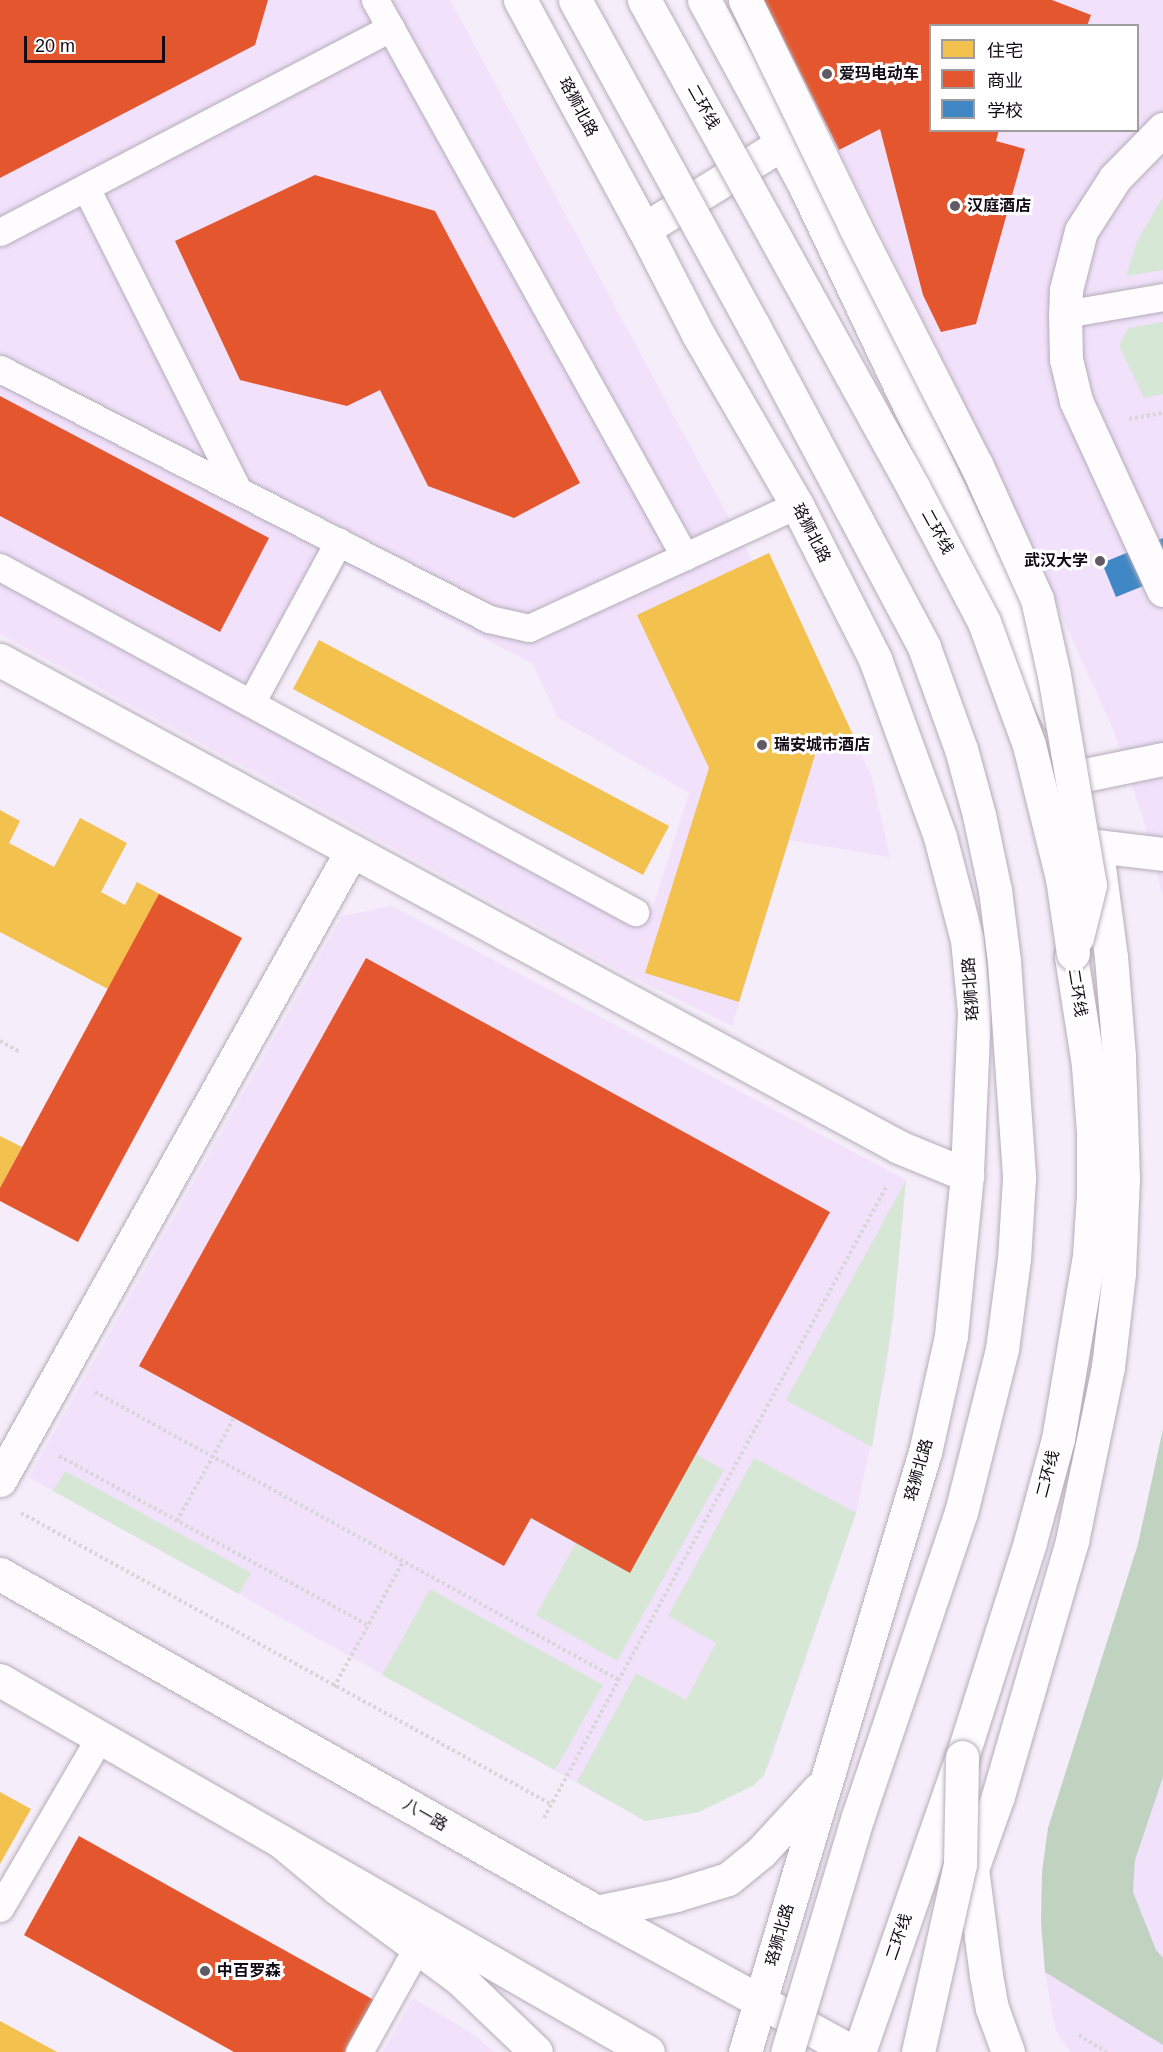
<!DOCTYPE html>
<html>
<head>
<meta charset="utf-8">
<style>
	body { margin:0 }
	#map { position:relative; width:1163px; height:2052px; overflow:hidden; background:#f5edf9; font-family:Arial,"Noto Sans SC",sans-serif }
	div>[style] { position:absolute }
	.built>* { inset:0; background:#f1e1fb }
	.green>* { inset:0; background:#d6e7d6 }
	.forest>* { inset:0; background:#c0d3c0 }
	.homes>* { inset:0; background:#f2c14e }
	.shops>* { inset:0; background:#e4572e }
	.schools>* { inset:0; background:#3f88c5 }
	.path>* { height:4px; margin-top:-2px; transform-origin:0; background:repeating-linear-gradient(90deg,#d9d6da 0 3px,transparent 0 6px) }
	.roads { filter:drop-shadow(0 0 2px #b4adb8) drop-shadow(0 0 2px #b4adb8) }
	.service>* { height:27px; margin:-13.5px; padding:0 13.5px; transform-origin:13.5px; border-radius:13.5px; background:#fefcfe }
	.minor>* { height:33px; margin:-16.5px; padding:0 16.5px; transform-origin:16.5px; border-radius:16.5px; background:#fefcfe }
	.secondary>* { height:33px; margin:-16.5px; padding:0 16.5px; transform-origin:16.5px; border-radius:16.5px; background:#fefcfe }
	.primary>* { height:33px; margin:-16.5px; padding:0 16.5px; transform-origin:16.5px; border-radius:16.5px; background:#fefcfe }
	.trunk>* { height:33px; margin:-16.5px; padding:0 16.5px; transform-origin:16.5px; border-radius:16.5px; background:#fefcfe }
	.bridges { filter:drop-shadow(0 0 2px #b4adb8) drop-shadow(0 0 2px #b4adb8) }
	.trunk-bridge>* { height:33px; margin:-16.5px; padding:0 16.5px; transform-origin:16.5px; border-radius:16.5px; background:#fefcfe }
	.dots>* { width:16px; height:16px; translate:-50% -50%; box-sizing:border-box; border:3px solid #fff; border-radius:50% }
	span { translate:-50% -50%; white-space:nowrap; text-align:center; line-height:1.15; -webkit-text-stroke:6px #fff; paint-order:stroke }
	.poi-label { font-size:16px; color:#120b15; font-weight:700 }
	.left { translate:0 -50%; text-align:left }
	.right { translate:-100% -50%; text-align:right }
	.street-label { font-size:16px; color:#120b15 }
	.legend { position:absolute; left:929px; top:24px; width:210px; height:108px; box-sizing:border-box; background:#fff; border:2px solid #a09da1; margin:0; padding:8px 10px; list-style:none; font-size:18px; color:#120b15 }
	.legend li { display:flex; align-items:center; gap:12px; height:30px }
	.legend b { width:30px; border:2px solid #a09da1 }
	.scale { position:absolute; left:24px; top:36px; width:141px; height:27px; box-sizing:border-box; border:3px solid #120b15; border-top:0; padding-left:8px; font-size:18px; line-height:21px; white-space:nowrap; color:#120b15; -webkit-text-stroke:4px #fff; paint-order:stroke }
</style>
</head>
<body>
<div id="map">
	<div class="built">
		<i style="clip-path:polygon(evenodd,0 0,450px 0,752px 561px,769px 553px,872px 778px,890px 857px,789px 840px,732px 1026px,622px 972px,0 634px,0 0,345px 565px,533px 664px,557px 717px,689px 793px,652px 910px,270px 700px,345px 565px)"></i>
		<i style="clip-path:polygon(evenodd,764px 0,1163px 0,1163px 896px,1144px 821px,1113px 729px,960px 393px,764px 0,930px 26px,1138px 26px,1138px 130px,930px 130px,930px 26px)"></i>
		<i style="clip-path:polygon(392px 906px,906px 1180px,893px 1318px,885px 1377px,856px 1513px,769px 1765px,754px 1785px,699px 1812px,645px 1821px,29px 1477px,342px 916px)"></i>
		<i style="clip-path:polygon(1163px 1429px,1163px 2052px,1071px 2052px,1056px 2031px,1045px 1972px,1042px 1872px,1048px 1828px,1138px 1544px)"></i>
		<i style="clip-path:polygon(413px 1998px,474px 2035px,494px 2052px,383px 2052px)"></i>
	</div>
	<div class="green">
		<i style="clip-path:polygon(1163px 197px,1163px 270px,1126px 276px,1137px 241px)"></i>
		<i style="clip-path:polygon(1163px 322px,1163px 394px,1144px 398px,1119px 346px,1128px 328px)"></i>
		<i style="clip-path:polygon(906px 1180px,893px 1318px,872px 1447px,786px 1400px)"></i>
		<i style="clip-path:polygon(695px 1454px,724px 1470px,617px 1661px,536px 1615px,576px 1543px)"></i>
		<i style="clip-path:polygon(754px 1458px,856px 1513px,764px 1775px,754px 1785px,699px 1812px,645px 1821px,577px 1782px,636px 1673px,686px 1700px,716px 1643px,668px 1616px)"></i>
		<i style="clip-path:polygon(65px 1471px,251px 1573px,239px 1594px,53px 1491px)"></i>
		<i style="clip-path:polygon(430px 1589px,603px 1685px,555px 1770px,382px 1675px)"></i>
	</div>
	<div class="forest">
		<i style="clip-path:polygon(1163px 1429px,1163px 1777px,1135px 1860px,1133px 1892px,1156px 1950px,1163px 1958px,1163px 2045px,1045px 1972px,1041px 1923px,1042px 1872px,1048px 1828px,1138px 1544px)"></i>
	</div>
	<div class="homes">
		<i style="clip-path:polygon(769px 553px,854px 737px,815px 755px,739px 1002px,645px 973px,709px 768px,637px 615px)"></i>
		<i style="clip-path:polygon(319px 640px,669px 826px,643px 875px,293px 689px)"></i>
		<i style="clip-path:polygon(0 810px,20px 821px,9px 843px,54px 867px,80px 818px,127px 843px,101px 892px,125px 905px,137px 882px,227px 930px,207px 969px,191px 961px,161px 1017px,0 932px)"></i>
		<i style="clip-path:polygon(0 1136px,22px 1147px,0 1188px)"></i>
		<i style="clip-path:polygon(0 1792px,31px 1809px,0 1864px)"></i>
		<i style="clip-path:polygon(0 2021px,57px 2052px,0 2052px)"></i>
	</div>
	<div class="shops">
		<i style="clip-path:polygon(0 0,268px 0,255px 45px,0 178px)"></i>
		<i style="clip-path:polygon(764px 0,1052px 0,1091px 15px,1087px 26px,930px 26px,930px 130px,999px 130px,996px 141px,1025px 149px,976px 324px,941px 332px,923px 295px,880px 129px,839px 150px)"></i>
		<i style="clip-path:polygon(315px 175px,435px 211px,580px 483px,514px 518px,428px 486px,380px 390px,347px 406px,240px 380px,175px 241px)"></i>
		<i style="clip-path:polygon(0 396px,269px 538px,220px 632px,0 516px)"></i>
		<i style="clip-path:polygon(159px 894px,242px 938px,78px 1242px,0 1201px,0 1188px)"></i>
		<i style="clip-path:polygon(366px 958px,830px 1212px,630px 1573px,531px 1518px,504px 1566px,139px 1366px)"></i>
		<i style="clip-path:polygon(79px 1836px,374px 2000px,345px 2052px,234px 2052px,24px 1935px)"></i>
	</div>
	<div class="schools">
		<i style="clip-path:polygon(1163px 538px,1163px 578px,1116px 597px,1102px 563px)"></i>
	</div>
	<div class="path">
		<i style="left:1129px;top:419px;width:35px;rotate:-10deg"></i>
		<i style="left:0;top:1041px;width:23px;rotate:29deg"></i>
		<i style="left:95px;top:1392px;width:598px;rotate:28.79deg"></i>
		<i style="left:59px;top:1456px;width:352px;rotate:28.7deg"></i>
		<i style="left:21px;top:1513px;width:605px;rotate:28.77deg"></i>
		<i style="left:177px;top:1521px;width:118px;rotate:-61deg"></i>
		<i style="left:334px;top:1687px;width:143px;rotate:-61.1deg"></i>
		<i style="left:544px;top:1818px;width:718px;rotate:-61.54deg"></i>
		<i style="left:1079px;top:2035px;width:32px;rotate:32deg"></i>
	</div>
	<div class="roads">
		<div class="service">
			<i style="left:375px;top:0;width:637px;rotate:60.9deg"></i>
			<i style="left:86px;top:188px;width:338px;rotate:63.3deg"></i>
			<i style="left:0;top:232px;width:441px;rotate:-27.6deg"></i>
			<i style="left:1065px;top:314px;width:99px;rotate:-9.8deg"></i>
			<i style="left:0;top:369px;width:549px;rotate:27.08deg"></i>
			<i style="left:489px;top:619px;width:41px;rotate:12.7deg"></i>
			<i style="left:529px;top:628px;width:295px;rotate:-24.7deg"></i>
			<i style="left:0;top:567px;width:723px;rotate:28.52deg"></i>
			<i style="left:251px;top:703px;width:184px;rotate:-61.5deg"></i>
			<i style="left:0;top:1908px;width:198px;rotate:-59.7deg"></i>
			<i style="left:359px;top:2052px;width:119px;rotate:-60.9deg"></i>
		</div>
		<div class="minor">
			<i style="left:1163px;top:129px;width:69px;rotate:134.4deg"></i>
			<i style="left:1115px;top:178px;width:63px;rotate:122.7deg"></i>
			<i style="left:1081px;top:231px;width:61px;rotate:104.3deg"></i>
			<i style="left:1066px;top:290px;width:24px;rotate:92deg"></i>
			<i style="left:1065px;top:314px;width:45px;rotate:88.7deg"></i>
			<i style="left:1066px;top:359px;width:43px;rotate:76.6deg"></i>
			<i style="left:1076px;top:401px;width:208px;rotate:65.3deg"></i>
			<i style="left:0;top:660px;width:1022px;rotate:28.44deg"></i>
			<i style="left:899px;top:1147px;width:74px;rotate:22.4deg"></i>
			<i style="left:1080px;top:776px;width:85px;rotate:-11.6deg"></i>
			<i style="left:1096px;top:846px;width:67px;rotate:6.8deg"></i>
			<i style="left:0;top:1480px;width:719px;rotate:-60.8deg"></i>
		</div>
		<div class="secondary">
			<i style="left:0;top:1574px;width:686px;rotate:29.52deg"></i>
			<i style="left:597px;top:1912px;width:292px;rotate:28.7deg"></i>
			<i style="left:0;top:1680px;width:747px;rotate:29.86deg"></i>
		</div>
		<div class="primary">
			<i style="left:520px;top:0;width:260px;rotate:61.6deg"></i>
			<i style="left:644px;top:229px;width:120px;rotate:62.8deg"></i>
			<i style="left:699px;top:336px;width:195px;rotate:59.9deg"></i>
			<i style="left:797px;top:505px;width:173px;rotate:63.1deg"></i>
			<i style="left:875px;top:659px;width:189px;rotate:69.9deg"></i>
			<i style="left:940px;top:837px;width:106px;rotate:75.3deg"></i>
			<i style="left:967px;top:940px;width:72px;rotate:84.4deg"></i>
			<i style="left:974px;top:1012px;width:163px;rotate:92.5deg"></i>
			<i style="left:967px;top:1175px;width:162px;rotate:95.7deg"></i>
			<i style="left:951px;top:1336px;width:119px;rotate:102.6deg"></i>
			<i style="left:925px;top:1452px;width:626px;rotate:106.7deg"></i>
			<i style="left:704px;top:0;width:209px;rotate:61.5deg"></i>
			<i style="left:804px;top:184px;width:590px;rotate:64.61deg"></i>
			<i style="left:644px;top:229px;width:163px;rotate:-31.7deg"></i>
			<i style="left:282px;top:1842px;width:72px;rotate:39.9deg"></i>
			<i style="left:337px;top:1888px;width:153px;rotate:36.5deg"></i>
			<i style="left:460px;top:1979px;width:105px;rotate:43.8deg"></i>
			<i style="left:972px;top:1869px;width:107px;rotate:82.5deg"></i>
			<i style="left:986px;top:1975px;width:34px;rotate:80deg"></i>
			<i style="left:992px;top:2008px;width:47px;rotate:70deg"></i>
			<i style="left:962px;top:1897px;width:107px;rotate:-70.4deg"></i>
			<i style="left:998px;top:1796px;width:266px;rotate:-73.8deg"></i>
			<i style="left:1072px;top:1541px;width:178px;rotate:-78.3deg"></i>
			<i style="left:1108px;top:1367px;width:95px;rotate:-83.3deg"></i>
			<i style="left:1119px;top:1273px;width:94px;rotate:-87.6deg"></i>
			<i style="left:1123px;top:1179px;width:123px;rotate:-91.9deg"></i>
			<i style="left:1119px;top:1056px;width:99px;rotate:-94.6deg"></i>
			<i style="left:1111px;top:957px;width:106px;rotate:-97.6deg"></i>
			<i style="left:597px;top:1912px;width:81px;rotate:-12.1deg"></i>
			<i style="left:676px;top:1895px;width:54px;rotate:-17.1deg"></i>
			<i style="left:728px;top:1879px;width:43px;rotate:-39.3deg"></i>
			<i style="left:761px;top:1852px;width:86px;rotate:-47.4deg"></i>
		</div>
		<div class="trunk">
			<i style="left:859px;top:2052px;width:312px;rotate:-70.8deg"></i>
			<i style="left:962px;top:1757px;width:225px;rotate:-72.4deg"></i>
			<i style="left:1030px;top:1542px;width:107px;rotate:-74.8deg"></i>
			<i style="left:1058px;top:1439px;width:187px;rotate:-80.4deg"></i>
			<i style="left:1089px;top:1255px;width:61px;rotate:-86.2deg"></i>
			<i style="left:1093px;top:1194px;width:62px;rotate:-90deg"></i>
			<i style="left:1093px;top:1132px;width:67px;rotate:-94.3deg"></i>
			<i style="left:1088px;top:1065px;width:109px;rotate:-98.9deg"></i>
			<i style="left:1071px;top:957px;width:4px;rotate:-63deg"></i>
		</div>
	</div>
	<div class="bridges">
		<div class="trunk-bridge">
			<i style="left:575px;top:0;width:371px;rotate:61.3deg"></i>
			<i style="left:753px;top:325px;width:365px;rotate:62deg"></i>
			<i style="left:924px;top:647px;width:109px;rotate:70.1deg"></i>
			<i style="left:961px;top:749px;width:68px;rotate:74.7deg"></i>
			<i style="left:979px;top:815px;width:77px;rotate:78deg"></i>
			<i style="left:995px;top:890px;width:72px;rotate:82.8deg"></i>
			<i style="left:1004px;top:961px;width:218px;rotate:86deg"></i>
			<i style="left:1019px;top:1178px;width:81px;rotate:93.5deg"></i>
			<i style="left:1014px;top:1259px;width:91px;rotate:97.6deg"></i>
			<i style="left:1002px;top:1349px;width:168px;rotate:104.1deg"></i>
			<i style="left:961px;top:1512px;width:321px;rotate:108.7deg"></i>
			<i style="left:858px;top:1816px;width:246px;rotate:106.7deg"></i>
			<i style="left:644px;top:0;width:559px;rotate:61.09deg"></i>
			<i style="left:914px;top:489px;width:150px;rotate:62.2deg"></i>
			<i style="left:984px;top:622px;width:131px;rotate:69.9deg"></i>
			<i style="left:1029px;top:745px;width:137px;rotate:76.1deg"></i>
			<i style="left:1062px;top:878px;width:76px;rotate:81.7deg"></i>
			<i style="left:745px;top:0;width:252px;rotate:64.1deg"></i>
			<i style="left:855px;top:227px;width:266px;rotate:63deg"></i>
			<i style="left:976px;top:464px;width:148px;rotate:65.7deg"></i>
			<i style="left:1037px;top:599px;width:78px;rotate:77.4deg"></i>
			<i style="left:1054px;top:675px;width:213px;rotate:80.3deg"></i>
			<i style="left:1090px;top:885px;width:54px;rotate:104deg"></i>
			<i style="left:918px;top:2052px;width:193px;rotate:-77.4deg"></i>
			<i style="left:960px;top:1864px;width:107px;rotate:-88.9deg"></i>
		</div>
	</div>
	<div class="dots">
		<i style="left:827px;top:74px;background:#615a65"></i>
		<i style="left:955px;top:206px;background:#615a65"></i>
		<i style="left:1100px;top:561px;background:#615a65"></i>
		<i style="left:762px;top:745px;background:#615a65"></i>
		<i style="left:205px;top:1971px;background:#615a65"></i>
	</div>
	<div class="poi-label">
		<span class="left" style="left:839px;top:74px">爱玛电动车</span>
		<span class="left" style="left:967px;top:206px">汉庭酒店</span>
		<span class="right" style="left:1088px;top:561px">武汉大学</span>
		<span class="left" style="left:774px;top:745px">瑞安城市酒店</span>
		<span class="left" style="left:217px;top:1971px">中百罗森</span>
	</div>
	<div class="street-label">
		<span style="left:578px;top:107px;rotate:62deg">珞狮北路</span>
		<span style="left:703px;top:107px;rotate:61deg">二环线</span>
		<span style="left:937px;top:532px;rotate:61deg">二环线</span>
		<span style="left:811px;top:533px;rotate:63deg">珞狮北路</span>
		<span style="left:971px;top:989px;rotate:-94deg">珞狮北路</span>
		<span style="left:1077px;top:993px;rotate:81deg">二环线</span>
		<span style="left:919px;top:1470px;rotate:-74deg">珞狮北路</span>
		<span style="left:1048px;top:1474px;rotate:-75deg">二环线</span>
		<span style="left:425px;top:1815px;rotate:30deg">八一路</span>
		<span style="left:780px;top:1935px;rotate:-74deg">珞狮北路</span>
		<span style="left:899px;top:1937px;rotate:-71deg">二环线</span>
	</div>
	<ul class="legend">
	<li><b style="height:16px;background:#f2c14e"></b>住宅</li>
	<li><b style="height:16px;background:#e4572e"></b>商业</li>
	<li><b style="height:16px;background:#3f88c5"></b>学校</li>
	</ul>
	<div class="scale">20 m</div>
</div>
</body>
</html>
